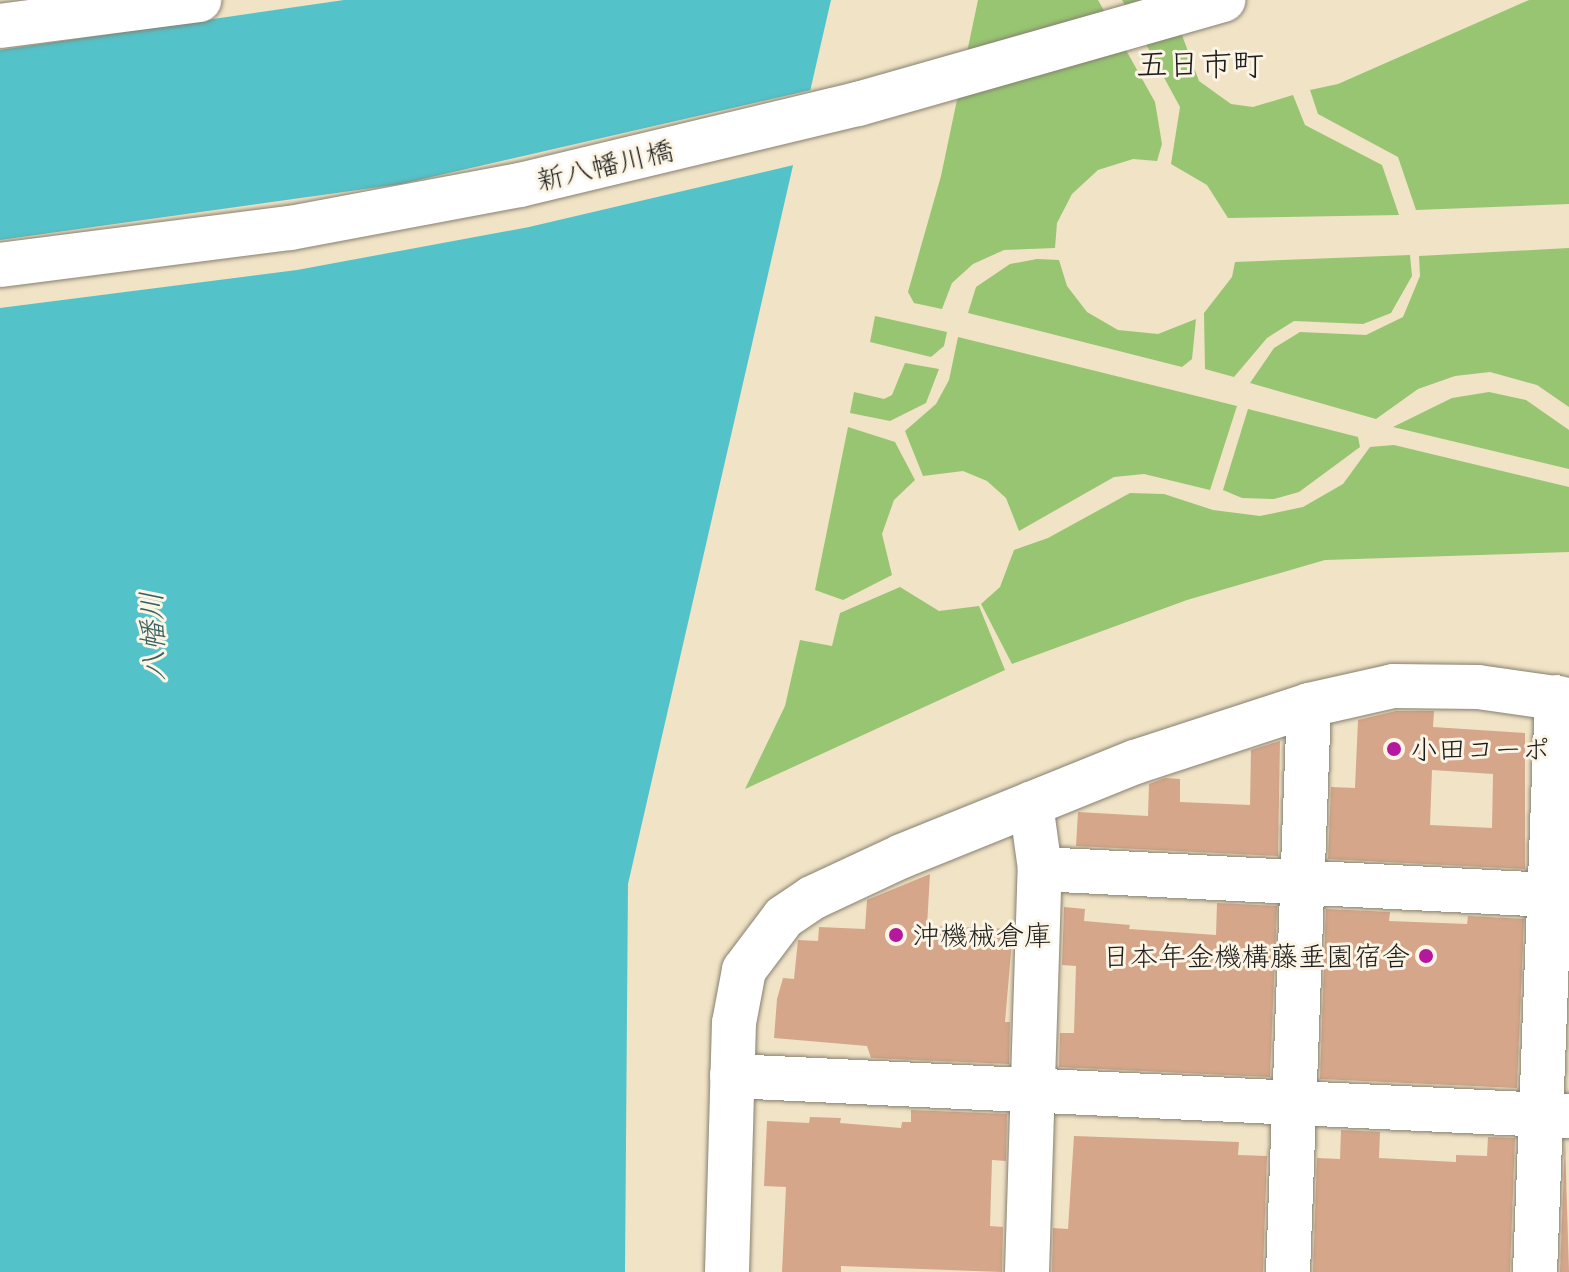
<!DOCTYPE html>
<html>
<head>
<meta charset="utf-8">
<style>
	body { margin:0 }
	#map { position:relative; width:1569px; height:1272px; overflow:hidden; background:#f1e3c6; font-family:"Shantell Sans","Klee One",sans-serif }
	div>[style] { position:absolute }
	.green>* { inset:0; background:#98c572 }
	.water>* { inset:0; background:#54c2c9 }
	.pier>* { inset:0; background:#f1e3c6 }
	.building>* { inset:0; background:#d5a68a }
	.roads { filter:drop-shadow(0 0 2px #868071) drop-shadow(0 0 2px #868071) }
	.minor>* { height:44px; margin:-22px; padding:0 22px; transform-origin:22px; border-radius:22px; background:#fff }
	.dots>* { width:22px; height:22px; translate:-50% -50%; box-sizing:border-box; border:4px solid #fcf5e5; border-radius:50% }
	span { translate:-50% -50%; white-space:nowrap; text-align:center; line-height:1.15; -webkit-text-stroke:6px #fcf5e5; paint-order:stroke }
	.street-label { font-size:28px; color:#1c1c1c }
	.poi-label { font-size:28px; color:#1c1c1c }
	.left { translate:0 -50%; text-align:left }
	.right { translate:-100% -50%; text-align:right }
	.water-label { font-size:30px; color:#325e61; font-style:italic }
	.quarter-label { font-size:32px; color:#1c1c1c }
</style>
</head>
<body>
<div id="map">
	<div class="green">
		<i style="clip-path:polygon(978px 0,1098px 0,1155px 102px,1162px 144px,1157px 161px,1133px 159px,1098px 170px,1072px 194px,1057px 223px,1055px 248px,1004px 250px,973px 264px,952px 283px,942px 309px,914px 303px,908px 292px,941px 176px)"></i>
		<i style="clip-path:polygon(1122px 0,1169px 0,1199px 81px,1231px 104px,1253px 107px,1293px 95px,1305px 125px,1382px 165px,1399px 215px,1228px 218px,1207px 185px,1171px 164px,1180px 107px)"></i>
		<i style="clip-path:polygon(1529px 0,1569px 0,1569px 204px,1416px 210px,1398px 157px,1318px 114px,1310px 90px,1338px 84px)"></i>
		<i style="clip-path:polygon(1569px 248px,1569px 407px,1537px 385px,1490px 372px,1455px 376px,1418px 389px,1376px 419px,1250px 383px,1274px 348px,1300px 332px,1366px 335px,1403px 317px,1420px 276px,1419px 256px)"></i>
		<i style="clip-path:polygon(1410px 255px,1412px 276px,1391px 313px,1363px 324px,1294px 321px,1267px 338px,1234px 377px,1205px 369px,1204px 313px,1232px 277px,1235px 262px)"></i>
		<i style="clip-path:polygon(1037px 259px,1059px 260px,1067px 286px,1087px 312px,1118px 330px,1158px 334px,1196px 319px,1192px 359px,1182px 367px,968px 313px,976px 287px,1010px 264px)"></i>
		<i style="clip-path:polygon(875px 316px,947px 332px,944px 346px,931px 357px,870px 342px)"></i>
		<i style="clip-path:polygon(958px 337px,1237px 406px,1210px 490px,1144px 474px,1114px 477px,1019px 531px,1006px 498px,987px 481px,963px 471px,923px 476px,905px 431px,936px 404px,949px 380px)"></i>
		<i style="clip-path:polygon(905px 363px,939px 369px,926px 403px,890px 421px,850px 413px,854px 392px,884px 399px,892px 395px)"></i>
		<i style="clip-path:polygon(1489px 392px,1526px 400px,1569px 430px,1569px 469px,1393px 427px,1452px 398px)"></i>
		<i style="clip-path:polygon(1248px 409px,1358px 437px,1360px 447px,1299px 492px,1274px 499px,1242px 498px,1223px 490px)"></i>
		<i style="clip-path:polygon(848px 427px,895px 442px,915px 480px,894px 500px,882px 534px,892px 575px,843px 600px,815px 590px)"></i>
		<i style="clip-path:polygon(1394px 445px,1569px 487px,1569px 552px,1325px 560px,1187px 600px,1012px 664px,981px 604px,1000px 587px,1014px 550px,1048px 538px,1130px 493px,1164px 494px,1213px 510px,1260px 516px,1303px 507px,1343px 484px,1370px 447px)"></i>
		<i style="clip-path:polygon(900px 587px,939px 611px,979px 606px,1005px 670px,745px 789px,785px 706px,800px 640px,832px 646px,840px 613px)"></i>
	</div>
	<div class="water">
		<i style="clip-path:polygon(0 0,831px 0,628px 884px,625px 1272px,0 1272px)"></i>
	</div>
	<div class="pier">
		<i style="clip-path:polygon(0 0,344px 0,0 50px)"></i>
		<i style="clip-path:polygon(815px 89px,798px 164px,529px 227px,297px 270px,0 308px,0 240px,401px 184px)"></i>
	</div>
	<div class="building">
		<i style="clip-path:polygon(evenodd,1396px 711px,1434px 711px,1433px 727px,1525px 733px,1525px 869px,1328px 859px,1331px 787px,1355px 788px,1358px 720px,1396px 711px,1432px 770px,1493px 774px,1492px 828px,1430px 825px,1432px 770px)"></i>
		<i style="clip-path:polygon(1280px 741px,1278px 856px,1076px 846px,1078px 812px,1148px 816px,1149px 784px,1165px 778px,1180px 779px,1180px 802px,1250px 805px,1251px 750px)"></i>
		<i style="clip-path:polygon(930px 874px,927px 926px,1013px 929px,1005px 1022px,1010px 1022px,1009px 1064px,871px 1058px,867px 1046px,774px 1038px,777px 999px,783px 978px,794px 979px,798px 940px,818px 941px,819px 927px,865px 929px,867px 900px)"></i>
		<i style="clip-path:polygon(1217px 903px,1277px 906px,1270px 1077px,1059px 1067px,1060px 1033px,1074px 1033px,1076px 966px,1062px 965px,1064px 907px,1085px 909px,1084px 921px,1130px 925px,1129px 929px,1216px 935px)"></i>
		<i style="clip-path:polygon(1326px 909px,1390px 912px,1389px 921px,1467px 924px,1468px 916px,1524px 919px,1517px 1088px,1320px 1079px)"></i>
		<i style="clip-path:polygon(911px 1110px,1007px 1114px,1006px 1161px,992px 1160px,990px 1226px,1003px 1227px,1002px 1272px,841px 1266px,841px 1272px,782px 1272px,786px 1187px,764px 1186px,767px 1121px,809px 1123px,810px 1117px,841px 1118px,840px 1123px,901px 1128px,902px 1122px,911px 1122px)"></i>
		<i style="clip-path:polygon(1341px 1130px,1380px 1132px,1379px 1158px,1456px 1162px,1456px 1155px,1487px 1156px,1488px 1137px,1515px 1138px,1510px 1272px,1313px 1272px,1317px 1158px,1340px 1159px)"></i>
		<i style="clip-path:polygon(1074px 1136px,1239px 1142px,1238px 1155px,1267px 1156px,1263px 1272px,1052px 1272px,1053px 1228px,1068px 1229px)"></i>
		<i style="clip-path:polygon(1565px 1141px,1569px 1272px,1560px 1272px)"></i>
	</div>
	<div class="roads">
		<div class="minor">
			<i style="left:0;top:26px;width:201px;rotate:-7.4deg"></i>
			<i style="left:0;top:265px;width:292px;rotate:-7.3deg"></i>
			<i style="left:290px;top:228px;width:234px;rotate:-10.6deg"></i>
			<i style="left:520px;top:185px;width:348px;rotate:-13.5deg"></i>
			<i style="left:858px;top:104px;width:380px;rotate:-15.9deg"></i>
			<i style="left:1040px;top:869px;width:530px;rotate:2.92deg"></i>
			<i style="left:732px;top:1076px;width:838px;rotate:2.74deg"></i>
			<i style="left:727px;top:1272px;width:249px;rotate:-88.4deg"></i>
			<i style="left:734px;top:1023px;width:54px;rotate:-79.3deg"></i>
			<i style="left:744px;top:970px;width:66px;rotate:-53deg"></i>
			<i style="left:784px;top:917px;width:34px;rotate:-34deg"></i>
			<i style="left:812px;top:898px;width:99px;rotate:-25deg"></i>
			<i style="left:902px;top:856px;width:251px;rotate:-22deg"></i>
			<i style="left:1135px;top:762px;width:183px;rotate:-18.1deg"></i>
			<i style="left:1309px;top:705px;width:86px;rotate:-12.7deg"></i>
			<i style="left:1393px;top:686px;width:85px;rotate:0.7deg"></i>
			<i style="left:1478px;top:687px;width:92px;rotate:8.1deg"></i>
			<i style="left:1027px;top:1272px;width:403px;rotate:-88.2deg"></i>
			<i style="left:1040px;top:869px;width:66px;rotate:-97.9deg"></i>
			<i style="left:1288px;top:1272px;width:567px;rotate:-87.88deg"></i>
			<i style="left:1535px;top:1272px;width:575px;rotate:-87.81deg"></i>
		</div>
	</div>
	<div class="dots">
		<i style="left:1394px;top:749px;background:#b5179e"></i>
		<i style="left:896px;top:935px;background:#b5179e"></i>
		<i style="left:1426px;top:956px;background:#b5179e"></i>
	</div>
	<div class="street-label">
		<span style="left:605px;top:165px;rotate:-13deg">新八幡川橋</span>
	</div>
	<div class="poi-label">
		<span class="left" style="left:1410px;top:749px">小田コーポ</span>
		<span class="left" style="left:912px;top:935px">沖機械倉庫</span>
		<span class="right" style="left:1410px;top:956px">日本年金機構藤垂園宿舎</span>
	</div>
	<div class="water-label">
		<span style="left:153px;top:636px;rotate:-92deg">八幡川</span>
	</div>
	<div class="quarter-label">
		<span style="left:1200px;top:64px">五日市町</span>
	</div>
</div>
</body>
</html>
